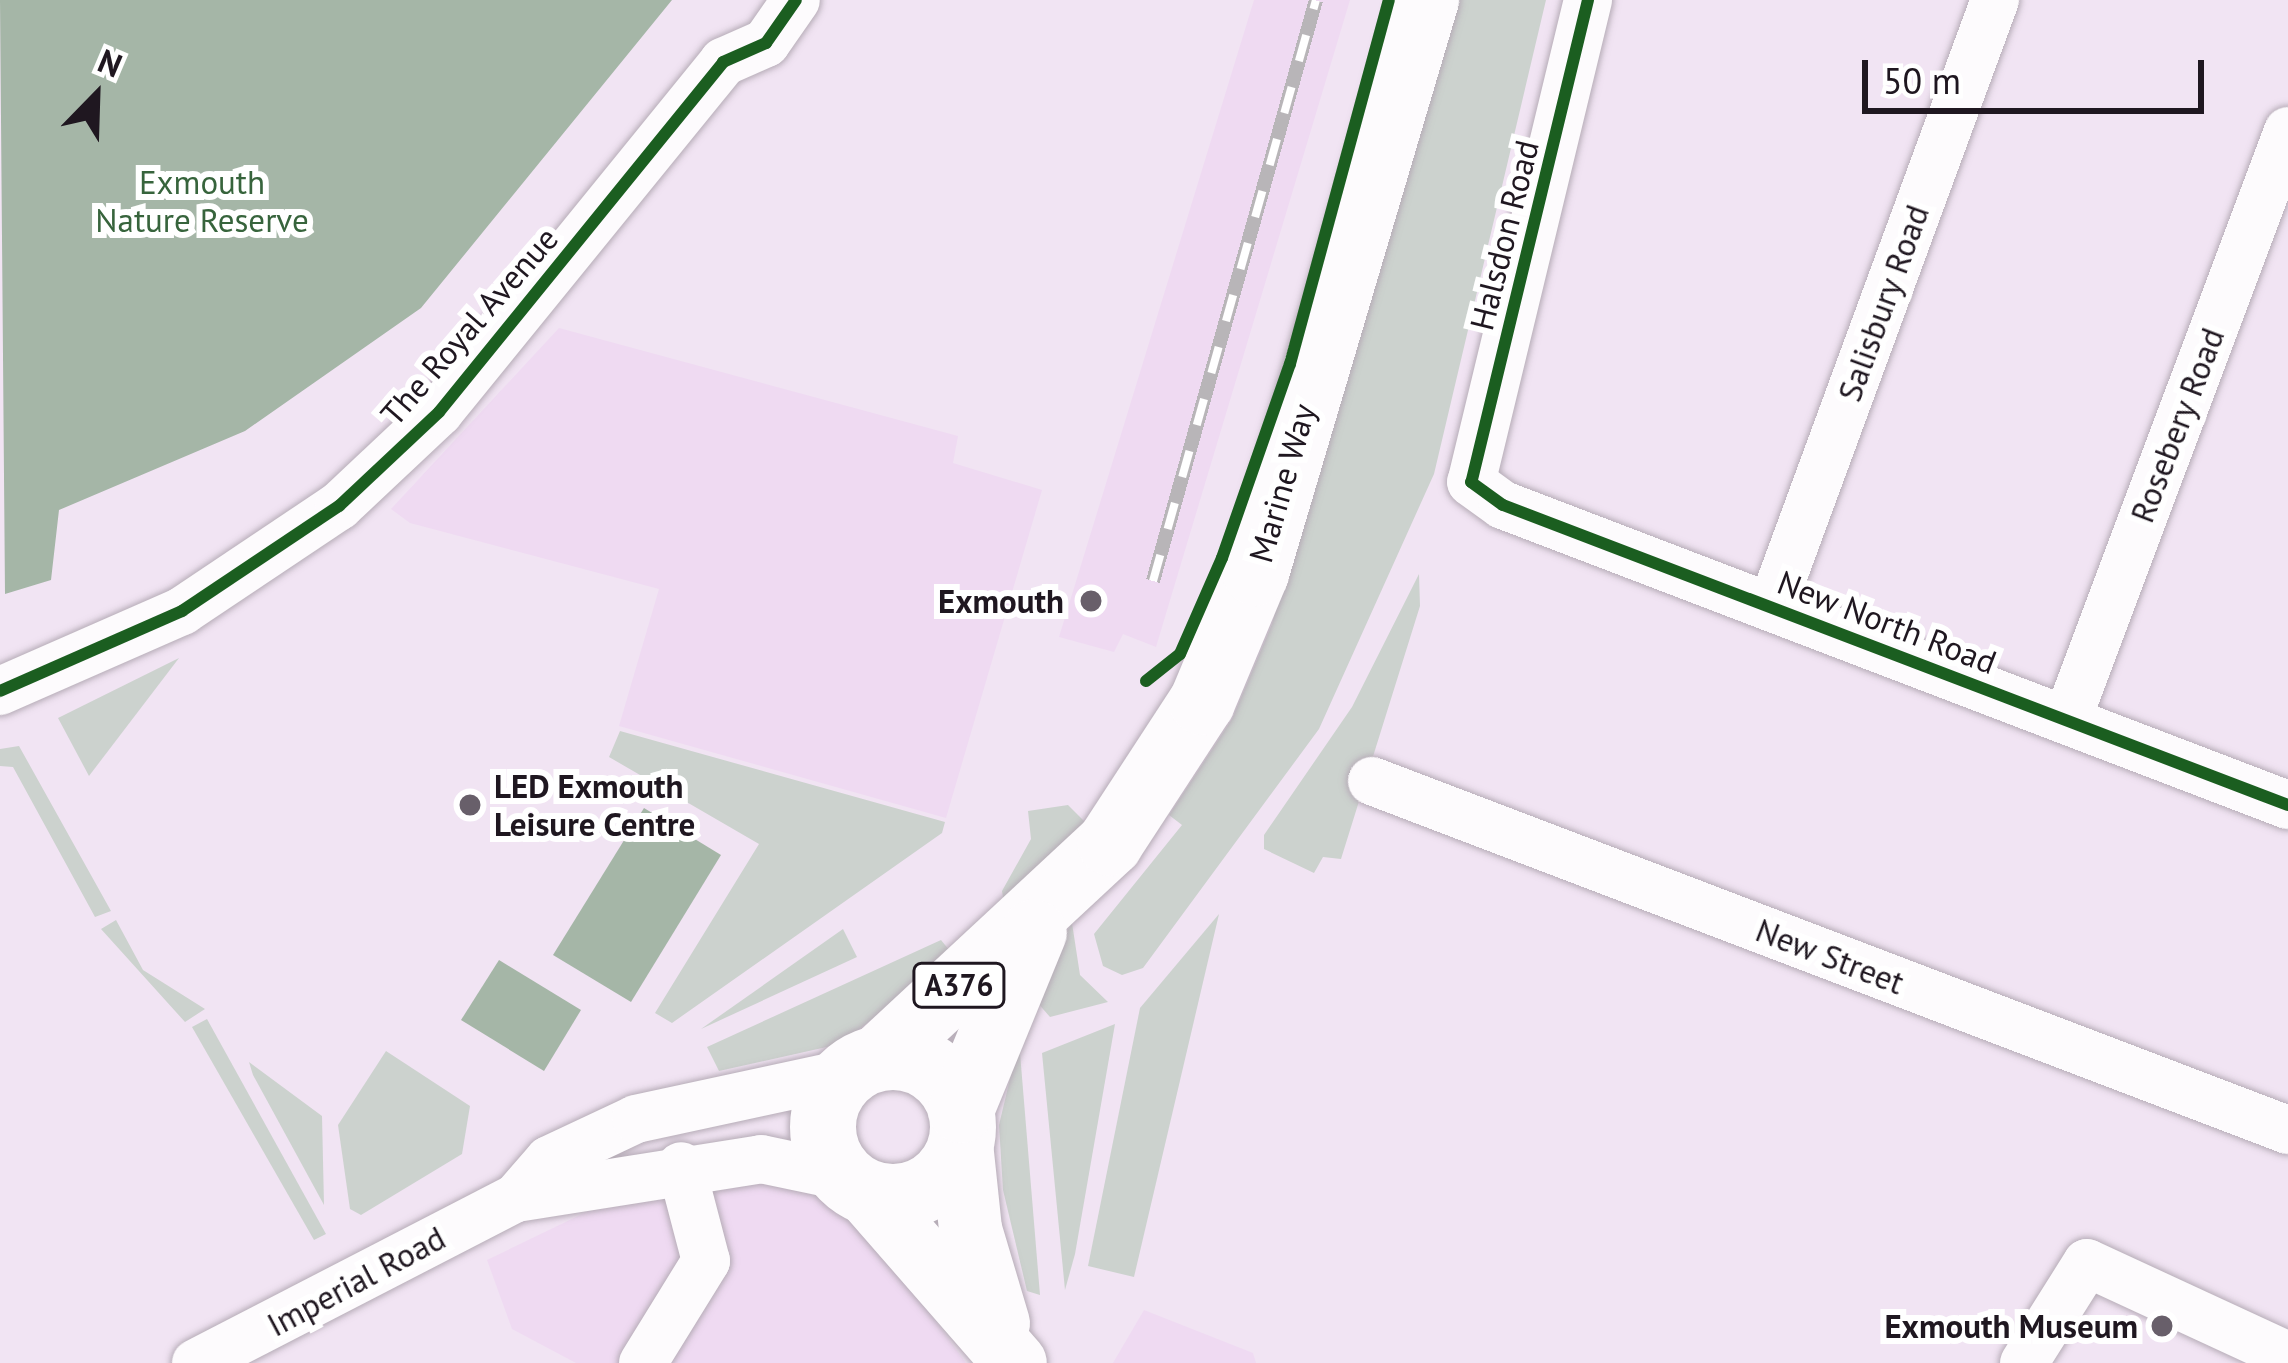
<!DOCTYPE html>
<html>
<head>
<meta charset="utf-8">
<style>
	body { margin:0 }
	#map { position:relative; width:2288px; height:1363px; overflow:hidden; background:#f1e4f3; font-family:"PT Sans",sans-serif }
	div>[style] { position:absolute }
	.built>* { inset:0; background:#efdaf2 }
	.green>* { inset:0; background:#ccd2ce }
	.water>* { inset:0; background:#a5b6a7 }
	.roads { filter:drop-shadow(0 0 3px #b6acb7) drop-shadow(0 0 3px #b6acb7) }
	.minor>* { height:48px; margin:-24px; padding:0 24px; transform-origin:24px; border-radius:24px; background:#fdfbfd }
	.major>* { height:63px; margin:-31.5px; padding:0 31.5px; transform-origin:31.5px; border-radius:31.5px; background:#fdfbfd }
	.highway>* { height:66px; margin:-33px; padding:0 33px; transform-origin:33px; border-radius:33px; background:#fdfbfd }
	.highway>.ring { margin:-33px; padding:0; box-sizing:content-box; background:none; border:66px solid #fdfbfd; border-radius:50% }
	.rail>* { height:14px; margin-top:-7px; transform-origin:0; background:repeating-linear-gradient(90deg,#fff 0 27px,#b8b5b8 0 54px); box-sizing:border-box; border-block:3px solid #b8b5b8 }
	.cycleway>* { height:12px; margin:-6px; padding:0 6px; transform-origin:6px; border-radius:6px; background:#1b5e20 }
	.dots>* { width:33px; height:33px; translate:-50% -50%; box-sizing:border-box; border:6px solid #fff; border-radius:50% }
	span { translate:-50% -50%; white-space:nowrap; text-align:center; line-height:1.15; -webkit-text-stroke:12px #fff; paint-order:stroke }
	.shield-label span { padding:3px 9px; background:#fff; border:3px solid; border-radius:9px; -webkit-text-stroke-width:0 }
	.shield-label { font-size:30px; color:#1f1720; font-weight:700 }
	.park-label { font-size:33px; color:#37643c }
	.street-label { font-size:33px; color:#1f1720 }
	.poi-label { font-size:33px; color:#1f1720; font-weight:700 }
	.right { translate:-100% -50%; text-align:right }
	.left { translate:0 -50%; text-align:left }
	.north { position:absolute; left:36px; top:36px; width:120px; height:120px; -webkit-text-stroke:9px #fff; paint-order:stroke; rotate:23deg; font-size:33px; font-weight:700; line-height:48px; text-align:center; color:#1f1720 }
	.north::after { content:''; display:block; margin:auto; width:42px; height:54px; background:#1f1720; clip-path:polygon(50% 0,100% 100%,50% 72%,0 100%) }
	.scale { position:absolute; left:1862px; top:60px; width:342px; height:54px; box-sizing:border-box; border:6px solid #1f1720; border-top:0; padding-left:15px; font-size:36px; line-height:42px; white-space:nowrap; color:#1f1720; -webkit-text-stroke:9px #fff; paint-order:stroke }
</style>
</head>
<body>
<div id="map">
	<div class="built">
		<i style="clip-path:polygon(1254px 0,1350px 0,1156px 647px,1123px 634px,1114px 652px,1059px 637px)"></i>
		<i style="clip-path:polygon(559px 328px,958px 436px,953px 463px,1042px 490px,946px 818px,619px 726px,659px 589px,410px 523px,391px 509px)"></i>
		<i style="clip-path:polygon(738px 1174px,850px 1203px,966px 1363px,576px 1363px,512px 1329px,487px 1260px,609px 1201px)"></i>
		<i style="clip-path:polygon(1144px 1310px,1253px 1353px,1256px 1363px,1113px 1363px)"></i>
	</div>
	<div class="green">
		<i style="clip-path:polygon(1448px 0,1546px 0,1434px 474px,1319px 729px,1143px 968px,1122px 975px,1103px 966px,1094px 934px,1182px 825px,1169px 815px,1232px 719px,1272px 624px)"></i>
		<i style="clip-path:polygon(1419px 574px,1420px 606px,1341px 859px,1323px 857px,1314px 873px,1264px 849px,1264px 835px,1352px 707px)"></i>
		<i style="clip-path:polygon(179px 658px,89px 776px,58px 718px)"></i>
		<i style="clip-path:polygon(620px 731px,945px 822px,942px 833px,672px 1023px,655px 1013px,759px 844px,609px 757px)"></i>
		<i style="clip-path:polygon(19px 746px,111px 911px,95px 917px,13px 767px,0 766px,0 749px)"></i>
		<i style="clip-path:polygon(1068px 805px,1090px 827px,1005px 909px,1002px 891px,1031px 839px,1028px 811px)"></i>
		<i style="clip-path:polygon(1219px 914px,1134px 1277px,1088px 1266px,1140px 1008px)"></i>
		<i style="clip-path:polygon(116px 920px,143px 970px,205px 1009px,185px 1022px,101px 929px)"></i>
		<i style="clip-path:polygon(1072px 923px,1080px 975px,1108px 1002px,1050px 1017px,1029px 993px)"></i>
		<i style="clip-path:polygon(843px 929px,857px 957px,701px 1029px)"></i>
		<i style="clip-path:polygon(941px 940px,954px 956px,840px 1044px,719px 1071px,707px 1047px)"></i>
		<i style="clip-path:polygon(207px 1019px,326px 1234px,314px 1240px,192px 1027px)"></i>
		<i style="clip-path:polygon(1115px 1024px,1075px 1254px,1065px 1290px,1042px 1053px)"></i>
		<i style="clip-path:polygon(1019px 1041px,1040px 1295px,1027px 1291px,1003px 1190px,999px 1125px)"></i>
		<i style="clip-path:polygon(386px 1051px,470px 1106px,462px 1154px,361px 1215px,350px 1209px,338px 1125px)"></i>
		<i style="clip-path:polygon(249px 1062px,322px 1116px,324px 1205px,253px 1075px)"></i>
	</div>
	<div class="water">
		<i style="clip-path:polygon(0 0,672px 0,421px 308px,245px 431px,59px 510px,51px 580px,5px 594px)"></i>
		<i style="clip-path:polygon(644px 808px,721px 855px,631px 1002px,553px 955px)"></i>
		<i style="clip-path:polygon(499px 960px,581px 1010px,544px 1071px,461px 1020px)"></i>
	</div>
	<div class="roads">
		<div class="minor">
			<i style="left:1588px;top:0;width:496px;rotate:103.6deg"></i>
			<i style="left:1471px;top:482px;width:39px;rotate:36deg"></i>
			<i style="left:1503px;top:505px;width:840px;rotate:20.92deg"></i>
			<i style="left:1772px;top:606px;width:646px;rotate:-69.8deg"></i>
			<i style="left:0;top:691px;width:199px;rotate:-23.7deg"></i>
			<i style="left:182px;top:611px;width:189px;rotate:-33.8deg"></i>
			<i style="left:339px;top:506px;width:137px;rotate:-43.2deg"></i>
			<i style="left:439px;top:412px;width:451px;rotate:-50.9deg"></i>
			<i style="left:723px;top:62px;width:47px;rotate:-23.8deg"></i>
			<i style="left:766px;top:43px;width:52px;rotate:-55.1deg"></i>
			<i style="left:2067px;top:720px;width:629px;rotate:-69.43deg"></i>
			<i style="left:1372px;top:781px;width:980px;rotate:20.86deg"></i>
			<i style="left:516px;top:1198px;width:50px;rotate:-49deg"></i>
			<i style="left:549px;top:1160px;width:96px;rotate:-25.2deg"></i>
			<i style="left:636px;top:1119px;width:214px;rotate:-12.2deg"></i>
			<i style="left:196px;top:1363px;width:360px;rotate:-27.3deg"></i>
			<i style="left:516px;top:1198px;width:248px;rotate:-9deg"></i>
			<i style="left:761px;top:1159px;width:83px;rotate:11.9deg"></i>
			<i style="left:643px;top:1363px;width:120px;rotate:-58.3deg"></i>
			<i style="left:706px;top:1261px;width:98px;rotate:-104.7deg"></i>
			<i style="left:2024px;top:1363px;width:118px;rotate:-57.8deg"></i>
			<i style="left:2087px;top:1263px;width:221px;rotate:24.8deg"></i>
		</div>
		<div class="major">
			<i style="left:961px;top:1143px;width:86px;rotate:84deg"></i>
			<i style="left:970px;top:1229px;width:98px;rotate:73.4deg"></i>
			<i style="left:865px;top:1191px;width:228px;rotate:48.9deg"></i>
		</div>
		<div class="highway">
			<i style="left:880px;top:1057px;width:314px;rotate:-42.9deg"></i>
			<i style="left:1110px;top:843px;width:168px;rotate:-56.9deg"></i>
			<i style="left:1202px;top:702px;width:140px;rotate:-67.3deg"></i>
			<i style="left:1256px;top:573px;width:598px;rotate:-73.48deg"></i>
			<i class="ring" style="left:823px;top:1057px;width:74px;height:74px"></i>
			<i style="left:961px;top:1110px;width:192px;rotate:-67.7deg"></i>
		</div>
	</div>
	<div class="rail">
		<i style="left:1153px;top:581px;width:603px;rotate:-74.33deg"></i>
	</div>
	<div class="cycleway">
		<i style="left:1588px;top:0;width:496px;rotate:103.6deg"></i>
		<i style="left:1471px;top:482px;width:39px;rotate:36deg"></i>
		<i style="left:1503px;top:505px;width:840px;rotate:20.92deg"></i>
		<i style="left:1146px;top:681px;width:43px;rotate:-38.5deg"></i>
		<i style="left:1180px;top:654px;width:105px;rotate:-66.4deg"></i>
		<i style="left:1222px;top:558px;width:206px;rotate:-70.7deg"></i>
		<i style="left:1290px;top:364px;width:377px;rotate:-74.8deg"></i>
		<i style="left:0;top:691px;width:199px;rotate:-23.7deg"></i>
		<i style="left:182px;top:611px;width:189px;rotate:-33.8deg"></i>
		<i style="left:339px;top:506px;width:137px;rotate:-43.2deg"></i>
		<i style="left:439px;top:412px;width:451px;rotate:-50.9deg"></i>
		<i style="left:723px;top:62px;width:47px;rotate:-23.8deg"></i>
		<i style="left:766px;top:43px;width:52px;rotate:-55.1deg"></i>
	</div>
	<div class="dots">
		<i style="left:1091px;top:601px;background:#685f6a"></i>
		<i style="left:470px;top:805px;background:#685f6a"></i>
		<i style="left:2162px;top:1326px;background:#685f6a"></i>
	</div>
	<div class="shield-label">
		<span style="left:959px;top:985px">A376</span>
	</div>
	<div class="park-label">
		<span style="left:202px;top:201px">Exmouth<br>Nature Reserve</span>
	</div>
	<div class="street-label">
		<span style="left:1504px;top:235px;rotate:-76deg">Halsdon Road</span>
		<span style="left:1883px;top:303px;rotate:-70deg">Salisbury Road</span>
		<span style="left:469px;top:326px;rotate:-49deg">The Royal Avenue</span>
		<span style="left:2177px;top:425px;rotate:-69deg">Rosebery Road</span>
		<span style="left:1282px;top:483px;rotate:-74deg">Marine Way</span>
		<span style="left:1887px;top:622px;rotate:21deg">New North Road</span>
		<span style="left:1830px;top:956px;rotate:21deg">New Street</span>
		<span style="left:356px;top:1281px;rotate:-28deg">Imperial Road</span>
	</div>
	<div class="poi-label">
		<span class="right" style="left:1064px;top:601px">Exmouth</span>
		<span class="left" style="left:494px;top:805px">LED Exmouth<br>Leisure Centre</span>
		<span class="right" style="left:2138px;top:1326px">Exmouth Museum</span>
	</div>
	<div class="north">N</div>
	<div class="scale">50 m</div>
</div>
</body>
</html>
